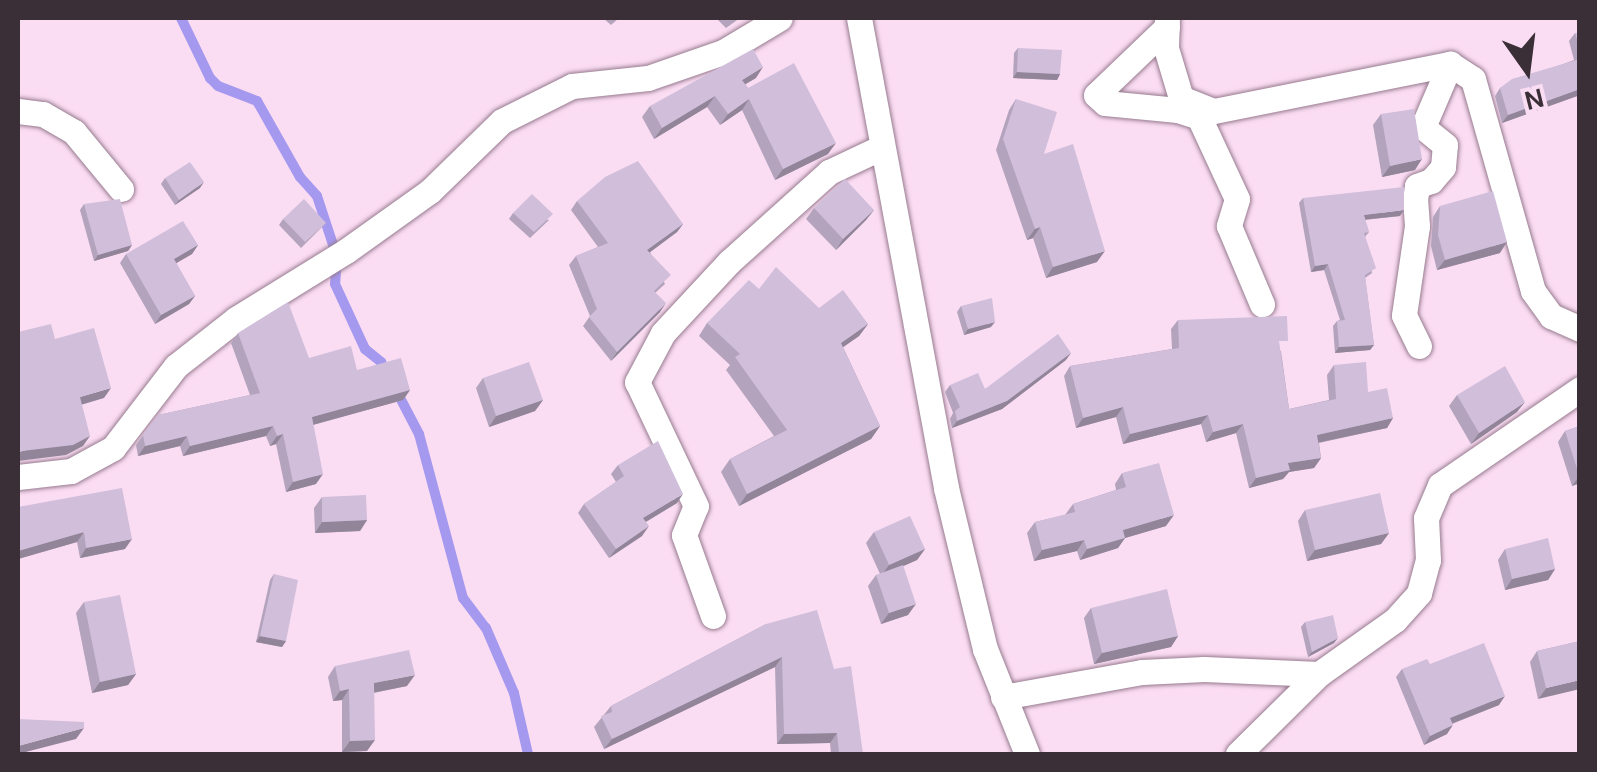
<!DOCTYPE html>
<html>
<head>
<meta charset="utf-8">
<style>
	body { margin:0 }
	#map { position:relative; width:1597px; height:772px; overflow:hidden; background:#fbddf3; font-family:Karla,sans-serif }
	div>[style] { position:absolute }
	.stream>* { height:10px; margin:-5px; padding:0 5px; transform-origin:5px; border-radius:5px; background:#a598ef }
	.roads { filter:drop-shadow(0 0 2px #977b8f) drop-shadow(0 0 2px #977b8f) }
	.street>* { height:25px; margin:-12.5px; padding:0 12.5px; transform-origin:12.5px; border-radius:12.5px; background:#fff }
	.wall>* { inset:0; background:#b3a3bc }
	.shaded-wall>* { inset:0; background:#928599 }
	.building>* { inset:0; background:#d0bedb }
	span { translate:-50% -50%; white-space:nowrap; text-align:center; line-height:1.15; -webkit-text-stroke:10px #fbddf3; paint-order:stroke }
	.frame { position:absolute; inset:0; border:20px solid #3b2f37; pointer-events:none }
	.north { position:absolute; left:1477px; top:20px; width:100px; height:100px; -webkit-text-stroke:8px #fbddf3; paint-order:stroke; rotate:166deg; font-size:28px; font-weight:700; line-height:40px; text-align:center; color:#3b2f37 }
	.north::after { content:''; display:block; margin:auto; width:35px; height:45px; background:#3b2f37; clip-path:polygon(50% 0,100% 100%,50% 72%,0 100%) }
</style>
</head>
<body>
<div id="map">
	<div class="stream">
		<i style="left:181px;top:18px;width:67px;rotate:64.2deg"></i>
		<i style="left:210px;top:78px;width:11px;rotate:45deg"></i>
		<i style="left:218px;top:86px;width:42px;rotate:21deg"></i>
		<i style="left:257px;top:101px;width:87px;rotate:60.5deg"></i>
		<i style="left:300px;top:177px;width:25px;rotate:48deg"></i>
		<i style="left:317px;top:196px;width:64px;rotate:71.8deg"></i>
		<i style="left:337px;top:257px;width:27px;rotate:94deg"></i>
		<i style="left:335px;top:284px;width:72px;rotate:65.2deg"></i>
		<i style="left:365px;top:349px;width:21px;rotate:39deg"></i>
		<i style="left:381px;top:362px;width:15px;rotate:62deg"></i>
		<i style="left:396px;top:390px;width:50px;rotate:62.4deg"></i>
		<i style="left:419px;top:434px;width:170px;rotate:75deg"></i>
		<i style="left:463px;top:598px;width:38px;rotate:53deg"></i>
		<i style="left:486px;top:628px;width:71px;rotate:66.7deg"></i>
		<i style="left:514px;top:693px;width:63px;rotate:77.1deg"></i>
	</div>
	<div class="roads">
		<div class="street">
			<i style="left:859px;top:18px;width:478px;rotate:79.5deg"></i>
			<i style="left:946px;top:488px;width:166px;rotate:76.4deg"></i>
			<i style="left:985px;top:649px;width:113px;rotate:68.2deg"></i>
			<i style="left:1167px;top:18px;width:30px;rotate:92deg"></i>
			<i style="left:1166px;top:48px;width:52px;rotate:73.3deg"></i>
			<i style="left:1181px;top:98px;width:35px;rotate:22deg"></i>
			<i style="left:1214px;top:111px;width:241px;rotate:-11.3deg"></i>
			<i style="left:1450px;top:64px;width:27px;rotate:33deg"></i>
			<i style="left:1473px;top:79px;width:220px;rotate:74.2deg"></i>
			<i style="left:1533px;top:291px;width:31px;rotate:54deg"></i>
			<i style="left:1551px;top:316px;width:32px;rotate:24deg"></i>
			<i style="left:1167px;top:27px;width:98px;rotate:136.2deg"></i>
			<i style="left:1096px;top:95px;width:12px;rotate:42deg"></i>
			<i style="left:1105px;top:103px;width:73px;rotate:5.5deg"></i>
			<i style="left:1178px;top:110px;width:22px;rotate:18deg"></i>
			<i style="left:1199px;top:117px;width:90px;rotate:65.1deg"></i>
			<i style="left:1237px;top:199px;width:28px;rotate:107deg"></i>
			<i style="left:1229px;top:226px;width:85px;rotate:67.1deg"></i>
			<i style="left:18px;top:111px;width:25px;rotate:7deg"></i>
			<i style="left:43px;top:114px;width:36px;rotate:30deg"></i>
			<i style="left:74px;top:132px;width:74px;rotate:50.5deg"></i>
			<i style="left:1419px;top:346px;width:34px;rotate:-116deg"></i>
			<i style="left:1404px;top:315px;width:90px;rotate:-81.7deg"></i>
			<i style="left:1417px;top:226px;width:26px;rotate:-94deg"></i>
			<i style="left:1415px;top:200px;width:14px;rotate:-82deg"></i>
			<i style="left:1417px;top:186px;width:15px;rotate:-20deg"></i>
			<i style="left:1431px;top:181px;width:18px;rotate:-49deg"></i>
			<i style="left:1443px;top:167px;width:22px;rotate:-85deg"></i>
			<i style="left:1445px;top:145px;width:28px;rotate:-141deg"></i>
			<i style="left:1423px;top:127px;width:69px;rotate:-66.8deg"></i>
			<i style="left:18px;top:477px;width:53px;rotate:-6.5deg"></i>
			<i style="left:71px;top:471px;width:48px;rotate:-28.7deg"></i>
			<i style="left:113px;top:448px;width:103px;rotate:-52.5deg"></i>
			<i style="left:176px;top:366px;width:76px;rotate:-38.1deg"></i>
			<i style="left:236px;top:319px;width:129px;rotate:-31.7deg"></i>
			<i style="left:346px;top:251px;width:103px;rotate:-35.5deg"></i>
			<i style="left:430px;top:191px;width:100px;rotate:-44.2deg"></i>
			<i style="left:502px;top:121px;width:78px;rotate:-26.6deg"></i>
			<i style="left:572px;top:86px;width:76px;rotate:-6deg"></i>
			<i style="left:648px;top:78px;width:79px;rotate:-19.1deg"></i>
			<i style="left:723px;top:52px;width:66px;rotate:-30.8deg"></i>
			<i style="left:713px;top:616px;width:86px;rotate:-109.7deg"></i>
			<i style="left:684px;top:535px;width:31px;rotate:-68deg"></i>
			<i style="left:696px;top:506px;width:137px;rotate:-115.4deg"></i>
			<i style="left:637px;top:382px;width:55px;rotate:-62deg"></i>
			<i style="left:663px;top:333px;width:97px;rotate:-47.1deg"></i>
			<i style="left:729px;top:262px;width:135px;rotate:-42deg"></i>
			<i style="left:829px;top:172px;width:56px;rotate:-25.2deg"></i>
			<i style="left:1003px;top:697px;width:141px;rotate:-10.2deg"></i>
			<i style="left:1142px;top:672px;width:62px;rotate:-2.8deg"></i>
			<i style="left:1204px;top:669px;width:115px;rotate:2.5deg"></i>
			<i style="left:1238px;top:754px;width:114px;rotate:-44.6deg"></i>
			<i style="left:1319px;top:674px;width:93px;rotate:-35.4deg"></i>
			<i style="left:1395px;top:620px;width:36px;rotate:-48deg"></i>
			<i style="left:1419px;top:593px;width:34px;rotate:-75deg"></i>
			<i style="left:1428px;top:560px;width:42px;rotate:-92.7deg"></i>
			<i style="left:1426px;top:518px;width:36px;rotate:-67deg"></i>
			<i style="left:1440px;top:485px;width:170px;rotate:-34.4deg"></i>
		</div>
	</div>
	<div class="wall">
		<i style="clip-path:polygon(603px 18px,619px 18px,611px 25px)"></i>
		<i style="clip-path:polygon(716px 18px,740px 18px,726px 28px)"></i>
		<i style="clip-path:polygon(1575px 33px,1580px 34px,1580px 95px,1502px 123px,1495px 96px,1500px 88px,1574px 60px,1569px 41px)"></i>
		<i style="clip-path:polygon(1018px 48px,1060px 74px,1057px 80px,1013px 78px,1014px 53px)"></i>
		<i style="clip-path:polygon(756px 78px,745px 84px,748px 88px,828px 154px,775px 180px,742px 110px,720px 125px,707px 107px,654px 139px,642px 117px,650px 106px)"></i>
		<i style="clip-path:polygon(1016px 99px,1044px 154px,1097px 262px,1046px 278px,1033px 238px,1027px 240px,996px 150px,1009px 110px)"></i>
		<i style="clip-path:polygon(1381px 114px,1415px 170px,1382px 177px,1373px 125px)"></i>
		<i style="clip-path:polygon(165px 178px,200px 188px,175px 205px,161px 184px)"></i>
		<i style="clip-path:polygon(1303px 198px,1400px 216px,1365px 220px,1369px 232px,1365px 237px,1372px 273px,1365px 278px,1374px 345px,1370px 350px,1335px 353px,1333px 326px,1337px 321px,1340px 320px,1324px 270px,1311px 272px,1299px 203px)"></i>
		<i style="clip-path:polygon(577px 201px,683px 224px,677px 232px,650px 252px,665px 284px,655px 293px,660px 312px,611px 361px,583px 326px,590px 316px,569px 265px,576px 256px,598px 247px,571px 210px)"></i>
		<i style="clip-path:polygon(84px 204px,132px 245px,128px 251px,94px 261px,80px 210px)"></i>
		<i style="clip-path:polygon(1440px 206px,1500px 253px,1437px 270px,1431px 246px,1433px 217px)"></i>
		<i style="clip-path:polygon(814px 208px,874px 210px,866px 220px,836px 250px,806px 219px)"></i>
		<i style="clip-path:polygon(513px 213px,549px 220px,530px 238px,509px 219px)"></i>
		<i style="clip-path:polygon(283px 219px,326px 223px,301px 248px,279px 225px)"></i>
		<i style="clip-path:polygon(198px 245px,192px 254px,176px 263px,195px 296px,189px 304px,155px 324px,120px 263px,126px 254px)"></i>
		<i style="clip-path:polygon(759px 289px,868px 324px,859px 336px,843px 347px,880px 426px,871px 439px,739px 506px,721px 472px,730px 459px,774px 436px,726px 370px,730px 365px,699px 336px,707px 323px)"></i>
		<i style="clip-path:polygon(961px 306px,991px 327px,964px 335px,957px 312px)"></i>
		<i style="clip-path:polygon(1178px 320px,1281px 351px,1289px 409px,1329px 400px,1327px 375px,1334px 365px,1368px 392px,1393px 418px,1387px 428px,1319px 443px,1321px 458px,1314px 468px,1289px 472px,1283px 479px,1249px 488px,1236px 433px,1206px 442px,1201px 424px,1123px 444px,1116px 417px,1076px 428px,1064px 376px,1070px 366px,1172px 349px,1171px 329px)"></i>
		<i style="clip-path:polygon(238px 333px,309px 358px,357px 370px,410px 390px,403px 400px,313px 425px,316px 484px,286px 492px,276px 444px,270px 446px,266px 436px,183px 456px,180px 446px,138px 456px,136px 445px,158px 415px,250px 395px,231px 343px)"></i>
		<i style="clip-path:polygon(1066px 360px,1002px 409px,952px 428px,950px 419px,953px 413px,945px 392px,950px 385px,985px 389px)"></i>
		<i style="clip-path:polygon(483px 378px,543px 400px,535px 411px,489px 427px,476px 388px)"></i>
		<i style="clip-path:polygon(1457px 395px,1517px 412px,1471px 444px,1449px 406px)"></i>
		<i style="clip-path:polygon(1580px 426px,1580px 483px,1572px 486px,1558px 442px,1565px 431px)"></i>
		<i style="clip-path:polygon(618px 465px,677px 503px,646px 522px,642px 536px,609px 558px,578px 513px,584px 504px,616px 482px,611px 474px)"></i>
		<i style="clip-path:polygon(1122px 473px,1166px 526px,1125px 538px,1118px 548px,1080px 560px,1077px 551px,1034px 561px,1027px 533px,1035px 522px,1065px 515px,1073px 504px,1116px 490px,1115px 484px)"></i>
		<i style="clip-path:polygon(322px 497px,367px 520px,360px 531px,315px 533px,314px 508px)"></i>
		<i style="clip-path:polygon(18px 507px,125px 549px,80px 558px,77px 542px,18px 559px)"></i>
		<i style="clip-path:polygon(1305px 510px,1389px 533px,1381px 544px,1307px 561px,1298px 521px)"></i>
		<i style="clip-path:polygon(874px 532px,925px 549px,917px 560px,903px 566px,908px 615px,881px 624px,868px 586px,876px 575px,880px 574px,866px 543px)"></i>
		<i style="clip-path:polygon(1505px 549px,1555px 569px,1548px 580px,1505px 590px,1498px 560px)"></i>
		<i style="clip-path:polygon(274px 574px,286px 641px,282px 647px,256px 642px,270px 580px)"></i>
		<i style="clip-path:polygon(84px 602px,136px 674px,128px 685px,92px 693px,76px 613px)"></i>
		<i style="clip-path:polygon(1091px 608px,1178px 636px,1171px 647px,1094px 664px,1084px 618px)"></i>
		<i style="clip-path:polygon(1305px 622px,1334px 643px,1308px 657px,1301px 627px)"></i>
		<i style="clip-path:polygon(766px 624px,834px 669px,863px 754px,831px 754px,830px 743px,777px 744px,775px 667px,604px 749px,594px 727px,611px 706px)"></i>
		<i style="clip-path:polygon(1580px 641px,1538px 699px,1530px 662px,1537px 651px)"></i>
		<i style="clip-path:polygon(1430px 664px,1499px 705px,1452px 724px,1447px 734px,1424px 745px,1396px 677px,1402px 669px)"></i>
		<i style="clip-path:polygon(335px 666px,407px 686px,374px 693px,367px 751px,342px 752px,342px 700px,333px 701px,328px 677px)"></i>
	</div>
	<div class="shaded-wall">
		<i style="clip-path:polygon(763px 67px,756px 78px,734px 91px,742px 80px)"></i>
		<i style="clip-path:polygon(1017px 72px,1060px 74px,1057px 80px,1013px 78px)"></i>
		<i style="clip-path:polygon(1580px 89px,1580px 95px,1502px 123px,1508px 115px)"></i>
		<i style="clip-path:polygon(715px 96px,707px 107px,654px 139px,662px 128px)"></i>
		<i style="clip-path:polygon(749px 99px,742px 110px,720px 125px,728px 114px)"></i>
		<i style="clip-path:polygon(836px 143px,828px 154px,775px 180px,783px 169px)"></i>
		<i style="clip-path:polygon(1422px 159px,1415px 170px,1382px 177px,1390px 166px)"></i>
		<i style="clip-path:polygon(204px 182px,200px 188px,175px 205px,179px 200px)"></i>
		<i style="clip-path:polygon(874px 210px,866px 220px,836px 250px,843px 239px)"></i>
		<i style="clip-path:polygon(1404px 210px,1400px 216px,1360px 220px,1364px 215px)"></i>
		<i style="clip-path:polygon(683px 224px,677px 232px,641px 259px,647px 250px)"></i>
		<i style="clip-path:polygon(1040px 227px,1033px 238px,1027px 240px,1035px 229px)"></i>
		<i style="clip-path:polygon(1507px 242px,1500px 253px,1437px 270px,1445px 260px)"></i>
		<i style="clip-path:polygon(132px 245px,128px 251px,94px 261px,98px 255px)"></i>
		<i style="clip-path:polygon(198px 245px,192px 254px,168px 268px,174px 259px)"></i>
		<i style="clip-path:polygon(1105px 251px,1097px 262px,1046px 278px,1053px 267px)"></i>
		<i style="clip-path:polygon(1328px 264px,1324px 270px,1311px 272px,1315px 266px)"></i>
		<i style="clip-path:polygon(195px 296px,189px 304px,155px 324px,161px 315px)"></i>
		<i style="clip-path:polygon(666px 303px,660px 312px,611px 361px,617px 352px)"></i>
		<i style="clip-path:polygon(995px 322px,991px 327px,964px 335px,968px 329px)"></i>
		<i style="clip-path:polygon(868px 324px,859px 336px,832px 355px,841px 343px)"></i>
		<i style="clip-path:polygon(1374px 345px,1370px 350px,1335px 353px,1339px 347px)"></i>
		<i style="clip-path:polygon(1071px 353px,1066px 360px,1002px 409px,952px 428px,957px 421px)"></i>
		<i style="clip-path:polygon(111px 388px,104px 398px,74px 407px,80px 397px)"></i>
		<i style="clip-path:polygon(410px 390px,403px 400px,305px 427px,312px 417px)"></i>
		<i style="clip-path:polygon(543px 400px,535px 411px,489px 427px,496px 416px)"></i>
		<i style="clip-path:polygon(1525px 402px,1517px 412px,1471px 444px,1479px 433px)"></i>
		<i style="clip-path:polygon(1123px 407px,1116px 417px,1076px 428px,1083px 418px)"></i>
		<i style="clip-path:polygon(1208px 415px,1201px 424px,1123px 444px,1130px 434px)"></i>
		<i style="clip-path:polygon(1393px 418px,1387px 428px,1311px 444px,1317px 435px)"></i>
		<i style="clip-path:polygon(1243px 424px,1236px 433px,1206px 442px,1213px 432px)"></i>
		<i style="clip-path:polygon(273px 426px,266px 436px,183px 456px,190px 446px)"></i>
		<i style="clip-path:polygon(880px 426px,871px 439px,739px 506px,747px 494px)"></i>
		<i style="clip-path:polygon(283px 434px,276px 444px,270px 446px,277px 436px)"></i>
		<i style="clip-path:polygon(90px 436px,83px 446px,66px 455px,18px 461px,18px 453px,22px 451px)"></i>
		<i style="clip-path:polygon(187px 436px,180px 446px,138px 456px,145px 446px)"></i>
		<i style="clip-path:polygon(1321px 458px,1314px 468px,1289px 472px,1283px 479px,1249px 488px,1256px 478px,1288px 463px)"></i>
		<i style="clip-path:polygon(323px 474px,316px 484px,286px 492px,293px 482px)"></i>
		<i style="clip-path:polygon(1580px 475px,1580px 483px,1572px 486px)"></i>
		<i style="clip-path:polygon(683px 494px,677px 503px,637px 527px,643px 518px)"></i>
		<i style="clip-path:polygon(1174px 515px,1166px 526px,1125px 538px,1118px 548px,1080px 560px,1087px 549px,1123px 530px)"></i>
		<i style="clip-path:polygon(367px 520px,360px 531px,315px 533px,322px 522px)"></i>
		<i style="clip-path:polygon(649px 526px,642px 536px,609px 558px,616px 549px)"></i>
		<i style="clip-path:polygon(84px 532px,77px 542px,18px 559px,18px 551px)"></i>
		<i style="clip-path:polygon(1389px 533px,1381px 544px,1307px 561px,1315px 550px)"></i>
		<i style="clip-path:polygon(132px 539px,125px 549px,80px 558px,86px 548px)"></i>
		<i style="clip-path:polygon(1084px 540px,1077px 551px,1034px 561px,1042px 550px)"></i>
		<i style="clip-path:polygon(925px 549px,917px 560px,881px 576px,889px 565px)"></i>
		<i style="clip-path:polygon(1555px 569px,1548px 580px,1505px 590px,1512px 579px)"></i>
		<i style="clip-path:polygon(916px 604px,908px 615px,881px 624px,889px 613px)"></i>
		<i style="clip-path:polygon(260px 636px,286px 641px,282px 647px,256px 642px)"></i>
		<i style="clip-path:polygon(1178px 636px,1171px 647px,1094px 664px,1102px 653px)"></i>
		<i style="clip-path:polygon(1338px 638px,1334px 643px,1308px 657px,1312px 652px)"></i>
		<i style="clip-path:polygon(782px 657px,775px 667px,604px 749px,612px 739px)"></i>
		<i style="clip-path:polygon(136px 674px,128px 685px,92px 693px,100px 682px)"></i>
		<i style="clip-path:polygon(415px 675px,407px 686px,366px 694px,374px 683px)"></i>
		<i style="clip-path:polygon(1580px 680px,1580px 689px,1538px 699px,1546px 688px)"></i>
		<i style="clip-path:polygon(349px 689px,342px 700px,333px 701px,340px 691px)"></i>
		<i style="clip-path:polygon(1505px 696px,1499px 705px,1443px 727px,1450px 718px)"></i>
		<i style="clip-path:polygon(1453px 725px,1447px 734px,1424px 745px,1430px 736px)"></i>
		<i style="clip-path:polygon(84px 728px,76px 739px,18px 754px,18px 746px)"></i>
		<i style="clip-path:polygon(837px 733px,830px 743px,777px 744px,784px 734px)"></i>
		<i style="clip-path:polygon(375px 740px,367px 751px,342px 752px,350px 741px)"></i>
	</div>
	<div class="building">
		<i style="clip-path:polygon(1575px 33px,1580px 34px,1580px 50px)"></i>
		<i style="clip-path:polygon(1018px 48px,1062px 50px,1060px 74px,1017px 72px)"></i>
		<i style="clip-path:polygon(753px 49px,763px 67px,742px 80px,748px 88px,794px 63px,836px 143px,783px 169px,749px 99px,728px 114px,715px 96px,662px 128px,650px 106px)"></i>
		<i style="clip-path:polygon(1580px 59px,1580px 89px,1508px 115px,1500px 88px,1512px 79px)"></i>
		<i style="clip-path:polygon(1016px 99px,1057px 112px,1044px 154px,1073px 144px,1105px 251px,1053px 267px,1040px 227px,1035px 229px,1003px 139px)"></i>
		<i style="clip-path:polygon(1414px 109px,1422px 159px,1390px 166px,1381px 114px)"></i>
		<i style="clip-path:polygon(638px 161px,683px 224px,647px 250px,671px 275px,654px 291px,666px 303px,617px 352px,589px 317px,597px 309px,576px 256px,608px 243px,577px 201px,605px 177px)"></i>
		<i style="clip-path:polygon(190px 162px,204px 182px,179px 200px,165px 178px)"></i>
		<i style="clip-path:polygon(845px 179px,874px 210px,843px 239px,814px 208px)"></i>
		<i style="clip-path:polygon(1404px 187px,1404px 210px,1364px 215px,1369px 232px,1364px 233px,1376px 268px,1365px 275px,1374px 345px,1339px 347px,1337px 321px,1345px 320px,1328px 264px,1315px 266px,1303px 198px)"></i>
		<i style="clip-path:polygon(1493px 191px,1507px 242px,1445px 260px,1438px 235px,1440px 206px)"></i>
		<i style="clip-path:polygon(532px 194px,553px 214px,534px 232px,513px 213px)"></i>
		<i style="clip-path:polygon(120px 199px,132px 245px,98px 255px,84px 204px)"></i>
		<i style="clip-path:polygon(304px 199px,326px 223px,305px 242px,283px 219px)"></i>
		<i style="clip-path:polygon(183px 221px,198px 245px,174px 259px,195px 296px,161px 315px,126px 254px)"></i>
		<i style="clip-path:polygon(776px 267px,819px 308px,843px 290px,868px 324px,841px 343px,880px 426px,747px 494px,730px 459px,787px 430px,735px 357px,740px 354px,707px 323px,749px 280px,759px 289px)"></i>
		<i style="clip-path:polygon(992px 298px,995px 322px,968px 329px,961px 306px)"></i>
		<i style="clip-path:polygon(288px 302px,309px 358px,351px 346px,357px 370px,401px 358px,410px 390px,312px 417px,323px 474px,293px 482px,283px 434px,277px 436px,273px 426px,190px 446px,187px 436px,145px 446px,143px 435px,158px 415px,260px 393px,238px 333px)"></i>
		<i style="clip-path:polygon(1287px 316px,1288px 341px,1279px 341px,1289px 409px,1336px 399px,1334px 365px,1366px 362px,1368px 392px,1387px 388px,1393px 418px,1317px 435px,1321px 458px,1288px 463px,1290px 470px,1256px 478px,1243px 424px,1213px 432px,1208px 415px,1130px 434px,1123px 407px,1083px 418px,1070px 366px,1179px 348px,1178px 320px)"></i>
		<i style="clip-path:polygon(51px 324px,55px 339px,94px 328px,111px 388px,80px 397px,90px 436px,73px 445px,22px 451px,18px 453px,18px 332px)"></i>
		<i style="clip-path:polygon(1058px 334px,1071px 353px,1007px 401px,957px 421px,955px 411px,960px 407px,950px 385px,978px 373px,985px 389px)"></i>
		<i style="clip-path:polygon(529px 362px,543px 400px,496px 416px,483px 378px)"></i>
		<i style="clip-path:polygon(1505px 366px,1525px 402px,1479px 433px,1457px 395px)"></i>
		<i style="clip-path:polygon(1580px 426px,1580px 475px,1579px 475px,1565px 431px)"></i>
		<i style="clip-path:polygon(658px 441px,683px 494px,643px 518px,649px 526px,616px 549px,584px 504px,624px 476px,618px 465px)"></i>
		<i style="clip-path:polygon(1159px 463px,1174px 515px,1123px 530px,1125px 538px,1087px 549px,1084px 540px,1042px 550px,1035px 522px,1075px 512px,1073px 504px,1126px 487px,1122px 473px)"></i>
		<i style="clip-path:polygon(122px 488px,132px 539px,86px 548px,84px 532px,18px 551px,18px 507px)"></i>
		<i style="clip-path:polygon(1380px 493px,1389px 533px,1315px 550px,1305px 510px)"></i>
		<i style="clip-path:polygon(366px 495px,367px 520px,322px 522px,322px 497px)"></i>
		<i style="clip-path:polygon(910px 516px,925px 549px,889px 565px,874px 532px)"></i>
		<i style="clip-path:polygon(1548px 538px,1555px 569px,1512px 579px,1505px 549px)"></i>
		<i style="clip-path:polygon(903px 565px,916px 604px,889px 613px,876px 575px)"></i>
		<i style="clip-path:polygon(274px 574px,298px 580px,286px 641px,260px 636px)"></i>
		<i style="clip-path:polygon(1167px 589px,1178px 636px,1102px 653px,1091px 608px)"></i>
		<i style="clip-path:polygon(120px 595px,136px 674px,100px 682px,84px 602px)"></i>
		<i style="clip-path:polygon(817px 610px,834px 669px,851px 666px,863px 754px,839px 754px,837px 733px,784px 734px,782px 657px,612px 739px,601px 716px,612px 712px,611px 706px,766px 624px)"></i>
		<i style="clip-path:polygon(1333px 615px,1338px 638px,1312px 652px,1305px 622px)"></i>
		<i style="clip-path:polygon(1580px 641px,1580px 680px,1546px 688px,1537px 651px)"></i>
		<i style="clip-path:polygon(1484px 643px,1505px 696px,1450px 718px,1453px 725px,1430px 736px,1402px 669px,1427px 659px,1430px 664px)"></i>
		<i style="clip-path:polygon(409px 650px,415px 675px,374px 683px,375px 740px,350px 741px,349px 689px,340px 691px,335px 666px)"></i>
		<i style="clip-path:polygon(18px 719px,84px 722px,84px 728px,18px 746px)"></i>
	</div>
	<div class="frame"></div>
	<div class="north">N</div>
</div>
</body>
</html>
